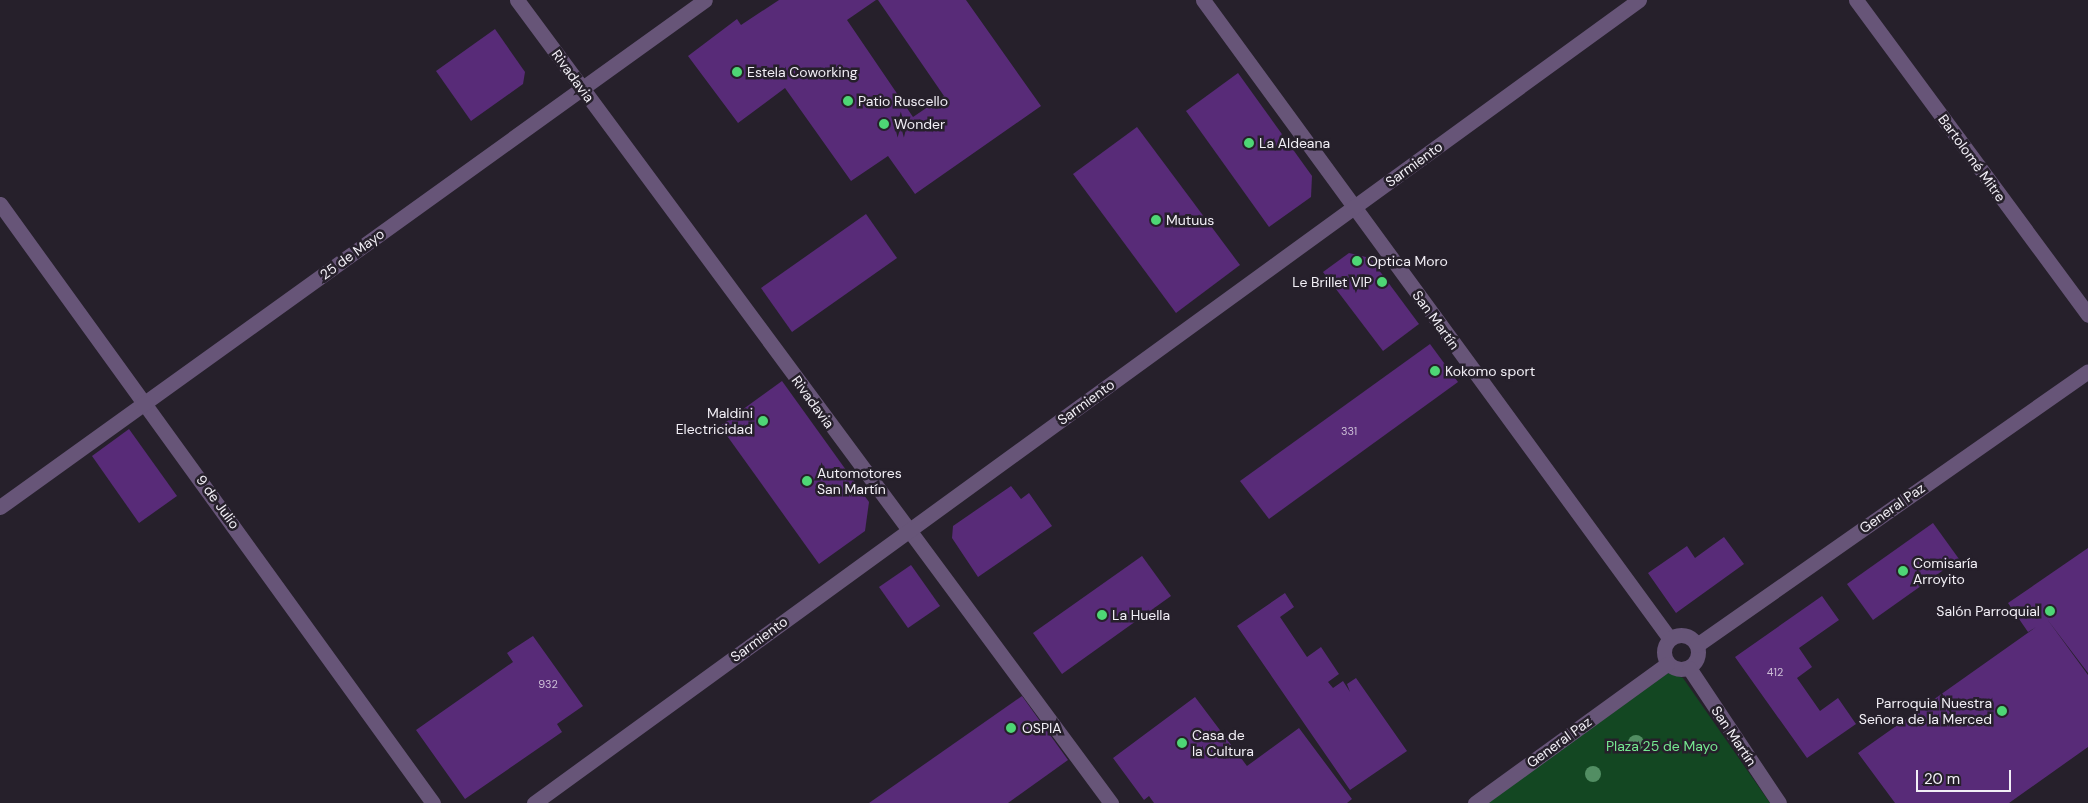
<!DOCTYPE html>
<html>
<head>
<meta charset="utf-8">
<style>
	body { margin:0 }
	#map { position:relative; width:2088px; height:803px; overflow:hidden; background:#26202b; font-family:"DM Sans",sans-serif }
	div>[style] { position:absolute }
	.green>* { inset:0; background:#134722 }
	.building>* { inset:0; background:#582b78 }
	.street>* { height:15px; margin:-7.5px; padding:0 7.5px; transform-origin:7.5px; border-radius:7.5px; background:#675578 }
	.street>.ring { margin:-7.5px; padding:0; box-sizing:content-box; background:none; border:15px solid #675578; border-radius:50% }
	.trees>* { width:16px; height:16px; margin:-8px; border-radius:50%; background:#528e63 }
	.dots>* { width:14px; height:14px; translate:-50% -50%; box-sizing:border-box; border:2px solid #26202b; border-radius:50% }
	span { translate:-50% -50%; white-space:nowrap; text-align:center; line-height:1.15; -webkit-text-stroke:5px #26202b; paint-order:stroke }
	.number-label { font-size:11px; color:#ccbed6 }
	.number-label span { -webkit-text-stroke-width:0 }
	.poi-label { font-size:14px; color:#f2eff6 }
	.left { translate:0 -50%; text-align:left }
	.right { translate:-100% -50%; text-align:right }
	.street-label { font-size:14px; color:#f2eff6 }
	.park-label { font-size:14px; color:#76e891 }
	.scale { position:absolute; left:1916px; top:770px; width:95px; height:22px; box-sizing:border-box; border:2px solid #f2eff6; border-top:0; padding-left:6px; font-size:15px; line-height:18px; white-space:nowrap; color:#f2eff6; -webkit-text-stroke:4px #26202b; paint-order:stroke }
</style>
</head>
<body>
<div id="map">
	<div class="green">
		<i style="clip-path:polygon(1668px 673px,1683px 678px,1770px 803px,1488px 803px)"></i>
	</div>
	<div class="building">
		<i style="clip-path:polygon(779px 0,876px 0,847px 20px,913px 117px,944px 96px,878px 0,966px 0,1041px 106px,915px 194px,888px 156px,851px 181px,785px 88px,738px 123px,688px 56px,737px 19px,741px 25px)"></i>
		<i style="clip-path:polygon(495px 29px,525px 72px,523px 84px,471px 121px,436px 71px)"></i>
		<i style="clip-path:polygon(1238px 73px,1312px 176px,1311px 197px,1269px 227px,1186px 111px)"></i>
		<i style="clip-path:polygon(1137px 127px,1240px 265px,1176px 313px,1073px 174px)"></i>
		<i style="clip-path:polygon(866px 214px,897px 258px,792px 332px,761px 288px)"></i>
		<i style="clip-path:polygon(1349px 253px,1370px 258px,1419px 324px,1383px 351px,1323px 272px)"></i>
		<i style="clip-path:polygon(1430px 344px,1458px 382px,1269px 519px,1240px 481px)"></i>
		<i style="clip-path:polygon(782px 381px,869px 502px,865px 531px,819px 564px,720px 426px)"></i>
		<i style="clip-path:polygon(129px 429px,177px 496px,139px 523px,92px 456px)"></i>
		<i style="clip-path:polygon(1011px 486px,1021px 499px,1029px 493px,1052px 526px,978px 577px,952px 538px,953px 526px)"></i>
		<i style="clip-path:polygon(1933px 523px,1959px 559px,1873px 620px,1847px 584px)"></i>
		<i style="clip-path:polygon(1724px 537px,1744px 564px,1676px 613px,1648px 573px,1687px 546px,1695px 558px)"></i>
		<i style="clip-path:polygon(2088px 548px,2088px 673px,2047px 619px,2088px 675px,2088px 747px,2009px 803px,1895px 803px,1858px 753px,2036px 627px,2028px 632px,2008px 603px)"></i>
		<i style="clip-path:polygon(1142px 556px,1171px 596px,1062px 674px,1033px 633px)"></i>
		<i style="clip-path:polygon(911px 565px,940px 606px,908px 628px,879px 587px)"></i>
		<i style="clip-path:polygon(1285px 593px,1294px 607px,1280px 617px,1307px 657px,1321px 647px,1339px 674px,1328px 682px,1333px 688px,1343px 681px,1350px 692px,1347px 684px,1356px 678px,1407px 751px,1350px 790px,1237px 626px)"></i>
		<i style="clip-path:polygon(1822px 596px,1839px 620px,1799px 648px,1812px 667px,1797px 678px,1820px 711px,1838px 698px,1856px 724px,1807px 758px,1735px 657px)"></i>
		<i style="clip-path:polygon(533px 636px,583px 706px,557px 724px,562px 732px,465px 799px,416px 730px,513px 662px,507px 653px)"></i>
		<i style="clip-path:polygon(1022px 696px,1068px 760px,1008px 803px,869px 803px)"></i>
		<i style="clip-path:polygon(1195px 697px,1247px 766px,1299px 728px,1352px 799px,1347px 803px,1154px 803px,1149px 796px,1144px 800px,1113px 758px)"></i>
	</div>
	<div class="street">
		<i style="left:517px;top:0;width:999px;rotate:53.51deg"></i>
		<i style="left:1203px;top:0;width:791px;rotate:53.84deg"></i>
		<i style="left:1856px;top:0;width:391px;rotate:53.6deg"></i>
		<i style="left:0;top:204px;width:739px;rotate:54.14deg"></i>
		<i style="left:0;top:507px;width:868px;rotate:-35.72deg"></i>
		<i class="ring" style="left:1664px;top:635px;width:19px;height:19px"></i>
		<i style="left:1697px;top:645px;width:477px;rotate:-35deg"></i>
		<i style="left:1689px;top:668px;width:162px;rotate:56.3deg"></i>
		<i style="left:534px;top:803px;width:1366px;rotate:-36.01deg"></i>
		<i style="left:1475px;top:803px;width:237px;rotate:-35.9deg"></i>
	</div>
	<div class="trees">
		<i style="left:1636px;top:743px"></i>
		<i style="left:1593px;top:774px"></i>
	</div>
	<div class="dots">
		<i style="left:737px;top:72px;background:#4ed675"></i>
		<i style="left:848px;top:101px;background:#4ed675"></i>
		<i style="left:884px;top:124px;background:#4ed675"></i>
		<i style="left:1249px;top:143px;background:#4ed675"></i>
		<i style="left:1156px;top:220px;background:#4ed675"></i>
		<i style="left:1357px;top:261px;background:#4ed675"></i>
		<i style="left:1382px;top:282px;background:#4ed675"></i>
		<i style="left:1435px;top:371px;background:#4ed675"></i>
		<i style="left:763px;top:421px;background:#4ed675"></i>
		<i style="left:807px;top:481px;background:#4ed675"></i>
		<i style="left:1903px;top:571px;background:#4ed675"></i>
		<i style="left:2050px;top:611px;background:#4ed675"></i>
		<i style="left:1102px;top:615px;background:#4ed675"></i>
		<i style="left:2002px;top:711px;background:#4ed675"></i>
		<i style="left:1011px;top:728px;background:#4ed675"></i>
		<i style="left:1182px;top:743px;background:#4ed675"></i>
	</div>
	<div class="number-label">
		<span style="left:1349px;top:431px">331</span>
		<span style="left:1775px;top:672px">412</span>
		<span style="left:548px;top:684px">932</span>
	</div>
	<div class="poi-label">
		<span class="left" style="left:747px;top:72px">Estela Coworking</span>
		<span class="left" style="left:858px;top:101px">Patio Ruscello</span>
		<span class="left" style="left:894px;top:124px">Wonder</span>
		<span class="left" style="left:1259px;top:143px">La Aldeana</span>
		<span class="left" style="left:1166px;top:220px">Mutuus</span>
		<span class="left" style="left:1367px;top:261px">Optica Moro</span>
		<span class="right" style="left:1372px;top:282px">Le Brillet VIP</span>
		<span class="left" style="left:1445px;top:371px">Kokomo sport</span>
		<span class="right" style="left:753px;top:421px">Maldini<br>Electricidad</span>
		<span class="left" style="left:817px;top:481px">Automotores<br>San Martín</span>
		<span class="left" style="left:1913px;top:571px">Comisaría<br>Arroyito</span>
		<span class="right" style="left:2040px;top:611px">Salón Parroquial</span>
		<span class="left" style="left:1112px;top:615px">La Huella</span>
		<span class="right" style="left:1992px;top:711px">Parroquia Nuestra<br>Señora de la Merced</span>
		<span class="left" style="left:1022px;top:728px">OSPIA</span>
		<span class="left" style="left:1192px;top:743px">Casa de<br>la Cultura</span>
	</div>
	<div class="street-label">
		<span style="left:573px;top:76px;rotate:54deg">Rivadavia</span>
		<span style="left:1972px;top:158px;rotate:54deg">Bartolomé Mitre</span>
		<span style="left:1414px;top:164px;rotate:-36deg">Sarmiento</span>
		<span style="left:352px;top:254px;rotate:-36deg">25 de Mayo</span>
		<span style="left:1436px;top:320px;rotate:54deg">San Martín</span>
		<span style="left:813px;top:402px;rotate:54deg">Rivadavia</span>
		<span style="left:1086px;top:402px;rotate:-36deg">Sarmiento</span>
		<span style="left:218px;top:502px;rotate:54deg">9 de Julio</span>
		<span style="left:1892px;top:508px;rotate:-35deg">General Paz</span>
		<span style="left:759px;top:639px;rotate:-36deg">Sarmiento</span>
		<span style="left:1734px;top:736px;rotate:56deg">San Martín</span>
		<span style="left:1559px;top:742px;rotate:-36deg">General Paz</span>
	</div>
	<div class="park-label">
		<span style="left:1662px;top:746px">Plaza 25 de Mayo</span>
	</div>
	<div class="scale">20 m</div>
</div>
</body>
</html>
